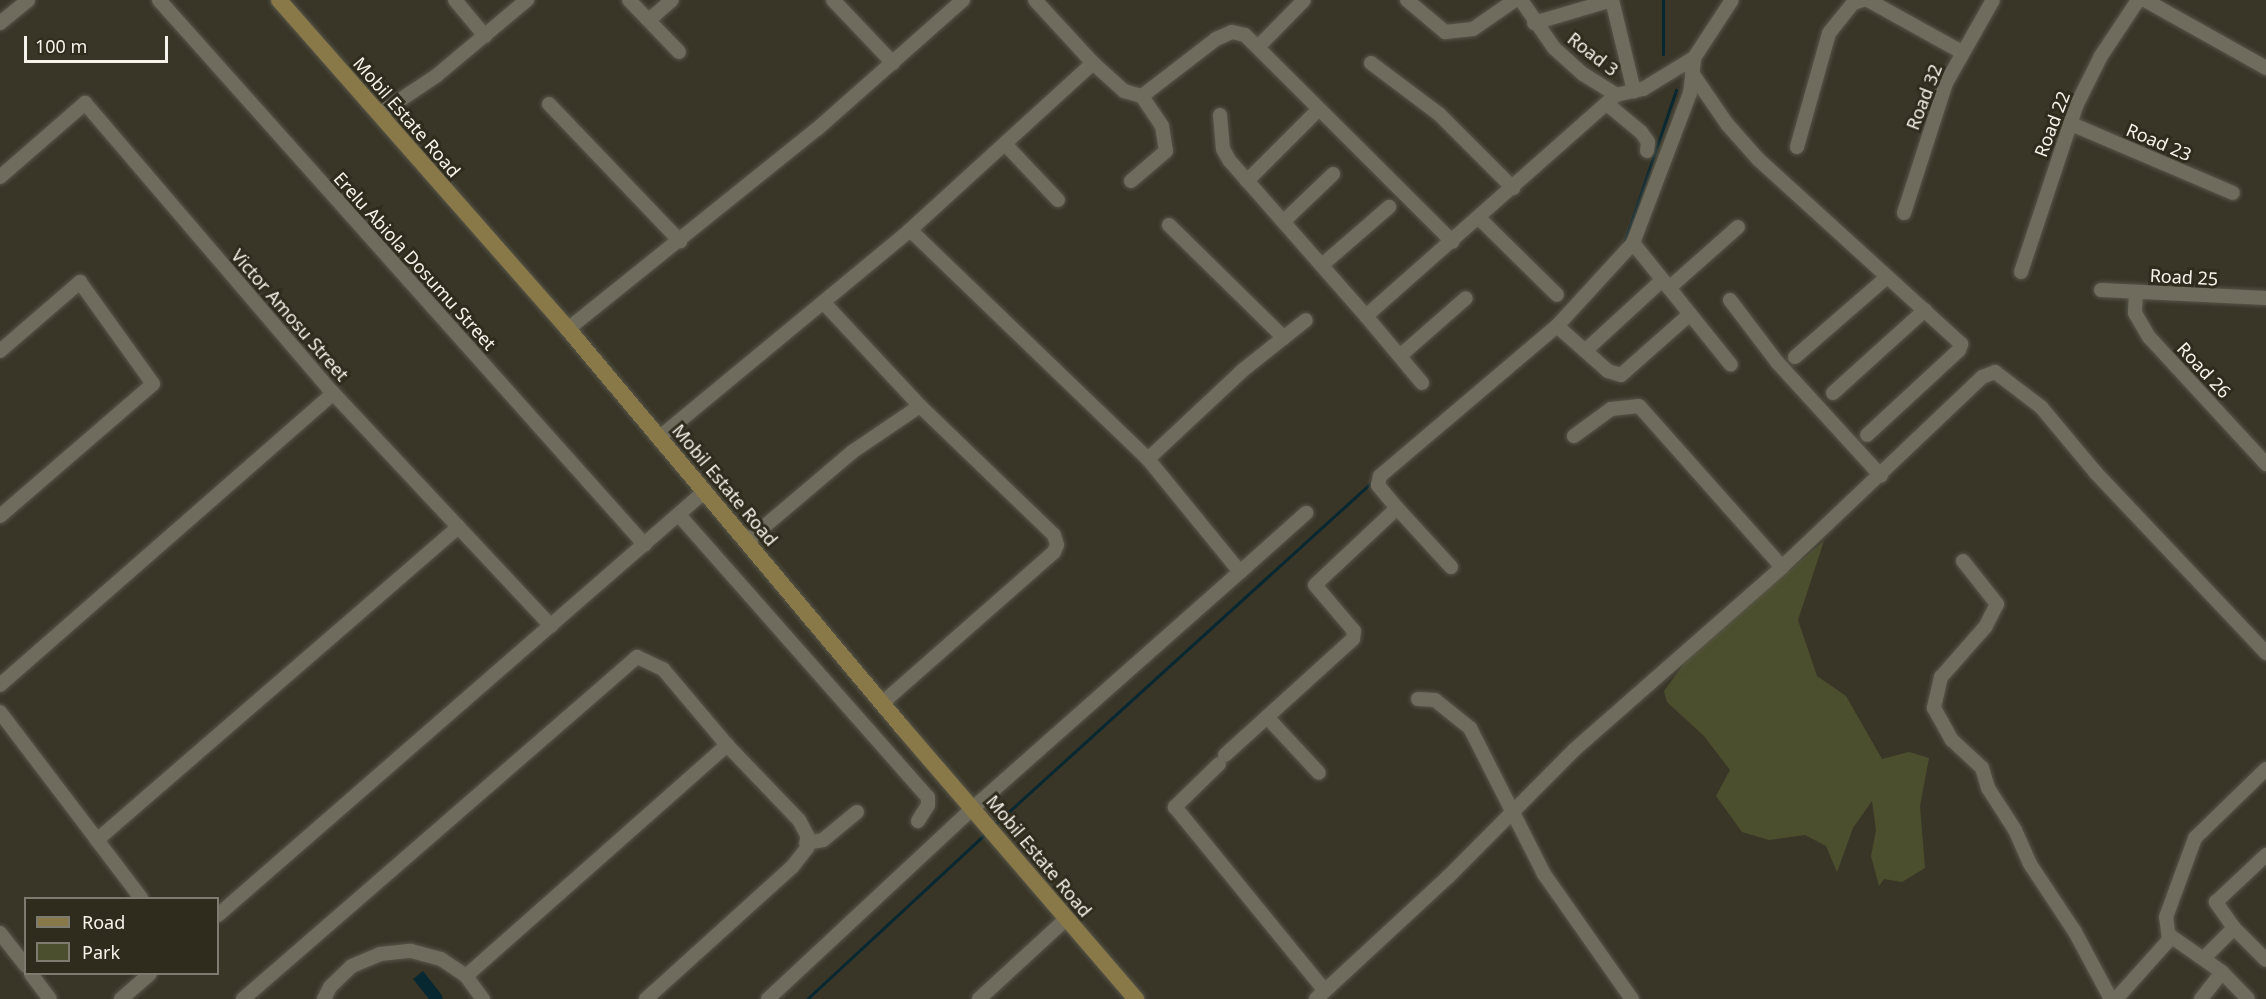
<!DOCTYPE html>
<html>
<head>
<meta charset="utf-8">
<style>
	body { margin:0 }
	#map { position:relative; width:2266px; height:999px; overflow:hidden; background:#393628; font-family:"Noto Sans",sans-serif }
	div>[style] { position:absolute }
	.green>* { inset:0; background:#4c4f2d }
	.water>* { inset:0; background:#072731 }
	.stream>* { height:3px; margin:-1.5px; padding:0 1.5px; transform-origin:1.5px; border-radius:1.5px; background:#072731 }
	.roads { filter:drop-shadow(0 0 2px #575549) drop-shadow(0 0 2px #575549) }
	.minor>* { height:14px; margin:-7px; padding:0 7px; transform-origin:7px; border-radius:7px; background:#6f6c5d }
	.major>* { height:16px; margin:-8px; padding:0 8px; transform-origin:8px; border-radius:8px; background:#8a7948 }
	span { translate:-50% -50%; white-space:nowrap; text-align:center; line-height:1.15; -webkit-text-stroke:6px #2f2c1e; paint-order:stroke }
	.street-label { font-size:18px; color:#f5f3ea }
	.legend { position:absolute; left:24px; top:897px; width:195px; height:78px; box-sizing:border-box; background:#2f2c1e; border:2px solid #7e7c70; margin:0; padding:8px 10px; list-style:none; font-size:18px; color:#f5f3ea }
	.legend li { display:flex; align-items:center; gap:12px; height:30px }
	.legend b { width:30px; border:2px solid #7e7c70 }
	.scale { position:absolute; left:24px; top:36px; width:144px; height:27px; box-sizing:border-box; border:3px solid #f5f3ea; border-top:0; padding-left:8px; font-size:18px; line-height:21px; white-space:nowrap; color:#f5f3ea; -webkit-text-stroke:4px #2f2c1e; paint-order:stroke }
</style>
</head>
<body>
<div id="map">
	<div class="green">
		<i style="clip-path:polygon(1824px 541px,1798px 620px,1817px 676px,1846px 696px,1882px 759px,1909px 752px,1929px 758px,1920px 806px,1925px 868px,1902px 882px,1884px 879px,1879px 886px,1871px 856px,1876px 830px,1872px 801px,1853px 828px,1837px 872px,1826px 846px,1805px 835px,1769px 840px,1742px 832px,1716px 796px,1730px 770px,1704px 736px,1667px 702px,1664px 691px,1691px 654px)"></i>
	</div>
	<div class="water">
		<i style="clip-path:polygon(423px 971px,441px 994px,443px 999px,429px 999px,413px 979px)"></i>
	</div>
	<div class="stream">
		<i style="left:1663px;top:0;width:54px;rotate:90deg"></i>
		<i style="left:1623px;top:246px;width:165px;rotate:-71.2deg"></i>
		<i style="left:993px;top:826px;width:515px;rotate:-42.24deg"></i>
		<i style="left:807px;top:999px;width:244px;rotate:-42.8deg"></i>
	</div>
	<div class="roads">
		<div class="minor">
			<i style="left:159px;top:0;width:730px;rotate:48.28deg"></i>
			<i style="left:455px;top:0;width:47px;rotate:50.2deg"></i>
			<i style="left:629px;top:0;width:72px;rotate:46.1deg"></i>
			<i style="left:833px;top:0;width:87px;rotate:46.4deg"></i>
			<i style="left:1035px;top:0;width:86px;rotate:47.4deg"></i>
			<i style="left:1093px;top:63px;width:42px;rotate:42.1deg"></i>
			<i style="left:1124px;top:91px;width:19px;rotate:16deg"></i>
			<i style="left:1142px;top:96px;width:93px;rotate:-37.6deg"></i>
			<i style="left:1216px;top:39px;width:17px;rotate:-24deg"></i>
			<i style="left:1232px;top:32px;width:13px;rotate:13deg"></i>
			<i style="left:1245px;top:35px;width:293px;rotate:44.9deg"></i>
			<i style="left:1407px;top:0;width:50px;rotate:40.1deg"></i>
			<i style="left:1445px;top:32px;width:28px;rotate:-6deg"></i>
			<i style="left:1473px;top:29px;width:51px;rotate:-34.6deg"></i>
			<i style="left:1521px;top:0;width:58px;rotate:55.5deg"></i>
			<i style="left:1554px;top:48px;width:39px;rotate:42deg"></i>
			<i style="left:1583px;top:74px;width:39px;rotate:32deg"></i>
			<i style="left:1616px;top:95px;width:28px;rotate:-13deg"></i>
			<i style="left:1643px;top:89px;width:60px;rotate:-31.3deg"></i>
			<i style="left:1694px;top:58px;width:69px;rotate:-56.8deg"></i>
			<i style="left:1612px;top:0;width:94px;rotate:76.4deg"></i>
			<i style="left:1868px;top:0;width:107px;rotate:29deg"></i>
			<i style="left:2145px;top:0;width:139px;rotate:29.3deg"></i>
			<i style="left:649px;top:20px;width:30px;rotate:-41deg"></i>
			<i style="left:0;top:23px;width:36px;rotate:-39deg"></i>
			<i style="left:1534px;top:23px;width:81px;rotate:-16.4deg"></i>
			<i style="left:1259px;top:46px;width:64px;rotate:-45.6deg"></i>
			<i style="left:1371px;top:63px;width:85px;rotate:36.9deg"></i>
			<i style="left:1439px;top:114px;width:105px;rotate:45deg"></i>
			<i style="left:1692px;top:73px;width:62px;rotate:55.5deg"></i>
			<i style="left:1727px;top:124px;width:47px;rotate:48.5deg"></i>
			<i style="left:1758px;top:159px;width:275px;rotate:42.3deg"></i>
			<i style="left:1961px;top:344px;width:6px;rotate:108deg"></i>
			<i style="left:1959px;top:350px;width:125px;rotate:137.3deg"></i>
			<i style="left:549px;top:104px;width:190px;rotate:46.3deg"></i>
			<i style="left:1607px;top:104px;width:44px;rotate:39.5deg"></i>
			<i style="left:1641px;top:132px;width:12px;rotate:55deg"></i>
			<i style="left:1648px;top:142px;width:9px;rotate:96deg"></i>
			<i style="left:379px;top:114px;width:69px;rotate:-33.7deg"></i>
			<i style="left:436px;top:76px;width:119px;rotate:-39.9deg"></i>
			<i style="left:1220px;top:115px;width:34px;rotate:85deg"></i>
			<i style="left:1223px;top:149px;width:13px;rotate:61deg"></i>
			<i style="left:1229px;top:160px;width:208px;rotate:48.7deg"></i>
			<i style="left:2069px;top:123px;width:178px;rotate:23.1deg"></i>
			<i style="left:1005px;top:144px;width:77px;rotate:46.6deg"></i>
			<i style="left:1797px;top:147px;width:118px;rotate:-74.3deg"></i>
			<i style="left:1829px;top:33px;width:38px;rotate:-51deg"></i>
			<i style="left:1853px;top:3px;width:10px;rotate:-17deg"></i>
			<i style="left:0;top:177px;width:113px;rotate:-41deg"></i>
			<i style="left:85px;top:103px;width:382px;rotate:49.5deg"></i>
			<i style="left:333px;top:393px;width:319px;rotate:46.9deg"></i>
			<i style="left:1131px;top:181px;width:46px;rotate:-40.6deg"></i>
			<i style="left:1166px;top:151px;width:25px;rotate:-99deg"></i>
			<i style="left:1162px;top:126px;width:36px;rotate:-124deg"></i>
			<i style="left:1247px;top:181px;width:93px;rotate:-45deg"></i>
			<i style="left:1904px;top:213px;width:137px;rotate:-72.1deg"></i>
			<i style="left:1946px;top:83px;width:95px;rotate:-60.5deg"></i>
			<i style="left:1480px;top:219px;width:108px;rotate:44.6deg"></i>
			<i style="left:1284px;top:221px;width:68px;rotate:-43.8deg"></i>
			<i style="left:1169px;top:225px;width:161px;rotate:44.5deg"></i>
			<i style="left:1633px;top:243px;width:156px;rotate:51.2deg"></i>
			<i style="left:1322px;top:265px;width:89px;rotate:-40.9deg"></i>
			<i style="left:2021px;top:272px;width:177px;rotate:-71.6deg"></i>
			<i style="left:2077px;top:104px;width:54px;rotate:-63.4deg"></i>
			<i style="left:2101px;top:56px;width:67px;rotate:-56.5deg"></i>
			<i style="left:1669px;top:288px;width:92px;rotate:-41.5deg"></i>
			<i style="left:2101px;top:290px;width:165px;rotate:2.8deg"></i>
			<i style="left:2136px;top:292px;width:21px;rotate:93deg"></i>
			<i style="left:2135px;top:313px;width:28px;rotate:60deg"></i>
			<i style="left:2149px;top:337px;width:173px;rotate:47.3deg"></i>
			<i style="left:1730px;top:300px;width:78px;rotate:52.8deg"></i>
			<i style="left:1777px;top:362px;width:154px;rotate:47.6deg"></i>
			<i style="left:824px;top:303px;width:141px;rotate:47deg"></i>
			<i style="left:920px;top:406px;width:186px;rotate:43.9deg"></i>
			<i style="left:1054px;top:535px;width:10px;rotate:73deg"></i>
			<i style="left:1057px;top:545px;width:8px;rotate:113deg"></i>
			<i style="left:1054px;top:552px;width:229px;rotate:138.7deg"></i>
			<i style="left:1690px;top:314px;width:92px;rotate:138.5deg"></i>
			<i style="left:1621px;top:375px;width:14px;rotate:-163deg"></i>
			<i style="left:1608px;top:371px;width:68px;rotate:-138.6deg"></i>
			<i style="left:1557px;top:326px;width:113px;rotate:-47.5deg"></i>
			<i style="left:1633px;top:243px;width:160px;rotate:-69.2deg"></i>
			<i style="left:1690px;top:93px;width:35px;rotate:-83deg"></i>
			<i style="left:568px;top:329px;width:319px;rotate:-38.8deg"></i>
			<i style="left:817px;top:129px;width:195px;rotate:-41.5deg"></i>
			<i style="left:1586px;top:350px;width:103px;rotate:-42.6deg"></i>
			<i style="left:0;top:351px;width:106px;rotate:-40.8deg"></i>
			<i style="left:80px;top:282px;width:125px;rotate:54.4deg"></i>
			<i style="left:153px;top:384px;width:202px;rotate:139.2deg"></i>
			<i style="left:1401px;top:355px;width:86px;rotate:-41.2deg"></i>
			<i style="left:1795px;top:357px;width:122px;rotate:-41deg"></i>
			<i style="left:1422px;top:383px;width:87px;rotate:-129.9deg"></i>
			<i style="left:1366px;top:316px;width:334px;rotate:-41.5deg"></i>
			<i style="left:1833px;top:393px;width:124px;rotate:-42.1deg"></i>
			<i style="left:660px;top:437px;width:325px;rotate:-39.6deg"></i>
			<i style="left:910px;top:230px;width:248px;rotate:-42.4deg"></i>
			<i style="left:1148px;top:459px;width:130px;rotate:-43.1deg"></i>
			<i style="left:1243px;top:370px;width:80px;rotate:-38.4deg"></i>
			<i style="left:1397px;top:508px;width:80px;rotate:47.5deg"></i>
			<i style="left:679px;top:515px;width:376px;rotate:48.6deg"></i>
			<i style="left:928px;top:797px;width:8px;rotate:90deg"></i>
			<i style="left:928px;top:805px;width:19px;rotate:122deg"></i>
			<i style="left:746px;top:542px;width:139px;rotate:-40.3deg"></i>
			<i style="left:852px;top:452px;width:82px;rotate:-34.1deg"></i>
			<i style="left:1963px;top:561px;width:55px;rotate:51.7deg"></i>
			<i style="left:1997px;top:604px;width:25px;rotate:117deg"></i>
			<i style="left:1986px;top:626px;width:68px;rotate:131.4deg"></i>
			<i style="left:1941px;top:677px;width:32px;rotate:103deg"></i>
			<i style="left:1934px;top:708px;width:37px;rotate:61deg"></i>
			<i style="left:1952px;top:740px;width:41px;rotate:43deg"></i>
			<i style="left:1982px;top:768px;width:21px;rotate:73deg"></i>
			<i style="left:1988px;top:788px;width:50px;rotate:57.3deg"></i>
			<i style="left:2015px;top:830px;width:37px;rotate:66deg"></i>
			<i style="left:2030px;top:864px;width:82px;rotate:56.5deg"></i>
			<i style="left:2075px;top:932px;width:76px;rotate:61.8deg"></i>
			<i style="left:1782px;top:567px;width:276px;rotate:-43.5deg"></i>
			<i style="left:1982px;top:377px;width:14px;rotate:-21deg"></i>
			<i style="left:1995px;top:372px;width:58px;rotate:37.3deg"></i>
			<i style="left:2041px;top:407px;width:86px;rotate:50.2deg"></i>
			<i style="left:2096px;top:473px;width:248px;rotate:46.6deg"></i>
			<i style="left:1240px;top:572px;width:89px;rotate:-41.8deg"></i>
			<i style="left:0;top:685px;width:443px;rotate:-41.2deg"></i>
			<i style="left:1418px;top:699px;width:17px;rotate:3deg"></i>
			<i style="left:1435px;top:700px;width:45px;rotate:38.7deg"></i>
			<i style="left:1470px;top:728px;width:164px;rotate:63.1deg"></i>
			<i style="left:1544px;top:874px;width:153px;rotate:54.9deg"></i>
			<i style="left:0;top:712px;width:161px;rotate:52.8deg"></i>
			<i style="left:1267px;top:717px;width:76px;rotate:47.1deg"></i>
			<i style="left:1225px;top:755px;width:173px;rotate:-42.2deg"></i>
			<i style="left:1353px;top:639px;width:8px;rotate:-83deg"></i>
			<i style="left:1354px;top:631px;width:60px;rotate:-130.3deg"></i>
			<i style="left:1315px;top:585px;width:112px;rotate:-43.2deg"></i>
			<i style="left:1397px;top:508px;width:30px;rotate:-130deg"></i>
			<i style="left:1378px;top:485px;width:9px;rotate:-77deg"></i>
			<i style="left:1380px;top:476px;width:232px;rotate:-40.3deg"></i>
			<i style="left:1219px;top:764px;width:62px;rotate:135.7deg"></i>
			<i style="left:1175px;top:807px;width:237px;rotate:50.8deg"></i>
			<i style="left:806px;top:843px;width:17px;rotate:-10deg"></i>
			<i style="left:823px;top:840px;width:44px;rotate:-39.5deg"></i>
			<i style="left:141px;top:898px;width:73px;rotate:-127.2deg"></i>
			<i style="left:97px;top:840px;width:478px;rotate:-40.9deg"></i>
			<i style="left:218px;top:915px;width:646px;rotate:-41.04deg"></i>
			<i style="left:2234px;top:928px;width:45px;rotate:45deg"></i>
			<i style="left:0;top:933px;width:42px;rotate:51.8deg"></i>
			<i style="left:2169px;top:935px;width:65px;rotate:34.9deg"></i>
			<i style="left:2222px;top:972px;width:37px;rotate:46deg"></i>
			<i style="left:2204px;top:958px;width:42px;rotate:-45deg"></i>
			<i style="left:2234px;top:928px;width:32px;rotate:-125deg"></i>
			<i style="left:2216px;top:902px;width:69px;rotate:-43.2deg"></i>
			<i style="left:31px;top:974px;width:31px;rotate:53deg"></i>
			<i style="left:466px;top:976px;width:349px;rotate:-41.5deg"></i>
			<i style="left:121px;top:999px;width:38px;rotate:-41deg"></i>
			<i style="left:243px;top:999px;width:522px;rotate:-40.96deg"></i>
			<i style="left:637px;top:657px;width:29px;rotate:25deg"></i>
			<i style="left:663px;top:669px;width:99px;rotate:49.9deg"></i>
			<i style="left:727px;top:745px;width:104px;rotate:46.2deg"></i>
			<i style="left:799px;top:820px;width:17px;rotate:62deg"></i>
			<i style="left:807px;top:835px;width:13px;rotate:90deg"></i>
			<i style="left:807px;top:848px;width:24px;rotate:128deg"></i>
			<i style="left:792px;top:867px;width:197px;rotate:137.9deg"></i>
			<i style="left:324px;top:999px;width:13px;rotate:-63deg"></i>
			<i style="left:330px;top:987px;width:30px;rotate:-44deg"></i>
			<i style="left:352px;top:966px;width:30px;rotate:-23deg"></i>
			<i style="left:380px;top:954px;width:31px;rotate:-6deg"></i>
			<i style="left:411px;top:951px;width:31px;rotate:15deg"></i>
			<i style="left:441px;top:959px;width:30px;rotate:34deg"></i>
			<i style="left:466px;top:976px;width:29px;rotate:54deg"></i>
			<i style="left:768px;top:999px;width:280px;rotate:-43deg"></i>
			<i style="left:973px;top:808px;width:356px;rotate:-41.5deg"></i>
			<i style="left:1240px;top:572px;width:146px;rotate:-129.2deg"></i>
			<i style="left:1148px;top:459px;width:330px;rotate:-136.1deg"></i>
			<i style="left:979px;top:999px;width:118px;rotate:-42.6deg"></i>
			<i style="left:1316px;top:999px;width:181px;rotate:-42.8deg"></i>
			<i style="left:1449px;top:876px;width:177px;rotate:-45.2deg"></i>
			<i style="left:1574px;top:750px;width:277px;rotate:-41.3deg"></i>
			<i style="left:1782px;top:567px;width:215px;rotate:-131.6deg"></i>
			<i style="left:1639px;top:406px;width:28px;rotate:174deg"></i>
			<i style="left:1611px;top:409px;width:46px;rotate:143.9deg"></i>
			<i style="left:2116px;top:999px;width:79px;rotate:-48.1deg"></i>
			<i style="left:2169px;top:940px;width:23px;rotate:-97deg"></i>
			<i style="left:2166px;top:917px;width:84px;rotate:-69.8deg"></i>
			<i style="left:2195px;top:838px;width:99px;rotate:-44.2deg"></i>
			<i style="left:2201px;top:999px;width:34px;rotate:-52deg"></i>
		</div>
		<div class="major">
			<i style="left:279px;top:0;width:438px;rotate:48.7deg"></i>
			<i style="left:568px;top:329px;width:520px;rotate:50deg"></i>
			<i style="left:902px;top:727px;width:359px;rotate:49.3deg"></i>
		</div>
	</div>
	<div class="street-label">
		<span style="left:1593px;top:54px;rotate:38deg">Road 3</span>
		<span style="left:1924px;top:97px;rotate:-69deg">Road 32</span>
		<span style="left:407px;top:117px;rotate:49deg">Mobil Estate Road</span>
		<span style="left:2052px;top:124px;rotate:-69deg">Road 22</span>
		<span style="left:2159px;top:142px;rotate:23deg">Road 23</span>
		<span style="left:415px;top:261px;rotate:48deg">Erelu Abiola Dosumu Street</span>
		<span style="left:2184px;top:277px;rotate:3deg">Road 25</span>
		<span style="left:290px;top:315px;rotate:49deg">Victor Amosu Street</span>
		<span style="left:2204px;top:370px;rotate:47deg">Road 26</span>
		<span style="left:725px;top:485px;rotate:50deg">Mobil Estate Road</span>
		<span style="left:1039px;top:856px;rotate:50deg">Mobil Estate Road</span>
	</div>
	<ul class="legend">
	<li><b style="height:8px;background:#8a7948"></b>Road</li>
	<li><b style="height:16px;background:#4c4f2d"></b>Park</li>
	</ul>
	<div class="scale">100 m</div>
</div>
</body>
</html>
